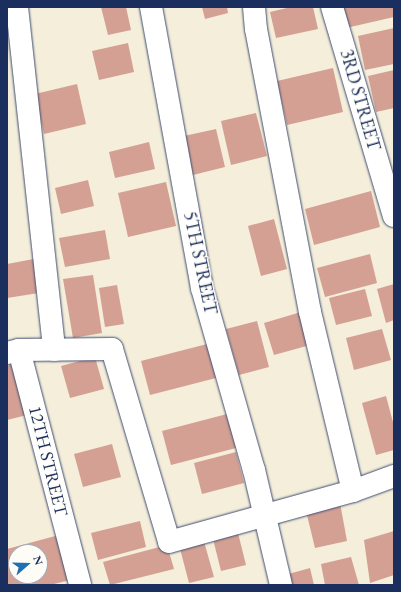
<!DOCTYPE html>
<html>
<head>
<meta charset="utf-8">
<style>
	body { margin:0 }
	#map { position:relative; width:401px; height:592px; overflow:hidden; background:#f4eeda; font-family:"EB Garamond",serif }
	div>[style] { position:absolute }
	.building>* { inset:0; background:#d4a093 }
	.roads { filter:drop-shadow(0 0 1px #3c4c71) drop-shadow(0 0 1px #3c4c71) }
	.street>* { height:22px; margin:-11px; padding:0 11px; transform-origin:11px; border-radius:11px; background:#fff }
	span { translate:-50% -50%; white-space:nowrap; text-align:center; line-height:1.15; -webkit-text-stroke:3px #fdfcf7; paint-order:stroke }
	.street-label { font-size:18px; color:#1b2f5e }
	.frame { position:absolute; inset:0; border:8px solid #1b2f5e; pointer-events:none }
	.north { position:absolute; left:8px; top:544px; width:40px; height:40px; box-sizing:border-box; background:#fdfcf7; border:1px solid #a3aaba; border-radius:50%; rotate:70deg; font-size:11px; font-weight:700; line-height:16px; text-align:center; color:#1b2f5e }
	.north::after { content:''; display:block; margin:auto; width:14px; height:18px; background:#1f6fb2; clip-path:polygon(50% 0,100% 100%,50% 72%,0 100%) }
</style>
</head>
<body>
<div id="map">
	<div class="building">
		<i style="clip-path:polygon(101px 7px,126px 7px,131px 30px,108px 35px)"></i>
		<i style="clip-path:polygon(202px 7px,227px 7px,228px 13px,205px 19px)"></i>
		<i style="clip-path:polygon(291px 7px,313px 7px,318px 29px,276px 38px,270px 12px)"></i>
		<i style="clip-path:polygon(341px 7px,394px 7px,394px 17px,346px 28px)"></i>
		<i style="clip-path:polygon(394px 28px,394px 64px,365px 70px,358px 36px)"></i>
		<i style="clip-path:polygon(128px 43px,134px 72px,99px 80px,92px 51px)"></i>
		<i style="clip-path:polygon(333px 68px,343px 112px,287px 125px,277px 81px)"></i>
		<i style="clip-path:polygon(394px 70px,394px 108px,376px 112px,368px 76px)"></i>
		<i style="clip-path:polygon(77px 84px,86px 124px,44px 134px,35px 94px)"></i>
		<i style="clip-path:polygon(256px 113px,267px 156px,231px 165px,221px 121px)"></i>
		<i style="clip-path:polygon(216px 129px,225px 167px,193px 175px,184px 136px)"></i>
		<i style="clip-path:polygon(149px 142px,155px 169px,115px 178px,109px 152px)"></i>
		<i style="clip-path:polygon(88px 180px,94px 206px,61px 214px,55px 188px)"></i>
		<i style="clip-path:polygon(166px 182px,176px 226px,128px 237px,118px 193px)"></i>
		<i style="clip-path:polygon(371px 191px,380px 227px,314px 245px,305px 209px)"></i>
		<i style="clip-path:polygon(274px 219px,287px 269px,261px 276px,248px 226px)"></i>
		<i style="clip-path:polygon(105px 230px,110px 259px,65px 267px,59px 238px)"></i>
		<i style="clip-path:polygon(370px 254px,377px 283px,325px 297px,317px 268px)"></i>
		<i style="clip-path:polygon(39px 258px,45px 292px,7px 298px,7px 264px)"></i>
		<i style="clip-path:polygon(93px 275px,102px 333px,73px 338px,63px 279px)"></i>
		<i style="clip-path:polygon(394px 284px,394px 320px,386px 323px,377px 289px)"></i>
		<i style="clip-path:polygon(117px 285px,124px 324px,105px 327px,99px 288px)"></i>
		<i style="clip-path:polygon(365px 289px,372px 316px,336px 325px,329px 298px)"></i>
		<i style="clip-path:polygon(301px 312px,310px 345px,274px 355px,264px 323px)"></i>
		<i style="clip-path:polygon(257px 321px,269px 367px,239px 375px,226px 329px)"></i>
		<i style="clip-path:polygon(382px 329px,391px 360px,354px 370px,346px 338px)"></i>
		<i style="clip-path:polygon(207px 344px,216px 378px,150px 395px,141px 361px)"></i>
		<i style="clip-path:polygon(95px 357px,104px 389px,70px 398px,61px 366px)"></i>
		<i style="clip-path:polygon(14px 364px,27px 415px,7px 420px,7px 366px)"></i>
		<i style="clip-path:polygon(386px 396px,394px 426px,394px 450px,376px 455px,362px 403px)"></i>
		<i style="clip-path:polygon(227px 414px,236px 448px,171px 465px,162px 431px)"></i>
		<i style="clip-path:polygon(112px 444px,121px 477px,83px 487px,74px 454px)"></i>
		<i style="clip-path:polygon(236px 452px,244px 483px,202px 494px,194px 463px)"></i>
		<i style="clip-path:polygon(340px 503px,347px 541px,315px 548px,306px 511px)"></i>
		<i style="clip-path:polygon(140px 521px,146px 547px,98px 560px,91px 533px)"></i>
		<i style="clip-path:polygon(236px 525px,246px 565px,221px 571px,211px 531px)"></i>
		<i style="clip-path:polygon(394px 531px,394px 575px,370px 583px,364px 540px)"></i>
		<i style="clip-path:polygon(evenodd,59px 535px,70px 580px,50px 585px,7px 585px,7px 549px,59px 535px,16px 552px,40px 552px,40px 576px,16px 576px,16px 552px)"></i>
		<i style="clip-path:polygon(203px 538px,214px 577px,189px 583px,179px 545px)"></i>
		<i style="clip-path:polygon(167px 545px,174px 569px,110px 585px,103px 562px)"></i>
		<i style="clip-path:polygon(351px 557px,359px 585px,325px 585px,321px 564px)"></i>
		<i style="clip-path:polygon(310px 568px,314px 585px,287px 585px,285px 575px)"></i>
	</div>
	<div class="roads">
		<div class="street">
			<i style="left:17px;top:7px;width:345px;rotate:83.8deg"></i>
			<i style="left:151px;top:7px;width:286px;rotate:79.7deg"></i>
			<i style="left:202px;top:288px;width:189px;rotate:74.1deg"></i>
			<i style="left:254px;top:470px;width:118px;rotate:76.8deg"></i>
			<i style="left:254px;top:7px;width:22px;rotate:85deg"></i>
			<i style="left:256px;top:29px;width:288px;rotate:79.2deg"></i>
			<i style="left:310px;top:312px;width:184px;rotate:76.5deg"></i>
			<i style="left:332px;top:7px;width:218px;rotate:73.5deg"></i>
			<i style="left:19px;top:350px;width:93px;rotate:-0.6deg"></i>
			<i style="left:112px;top:349px;width:201px;rotate:73.5deg"></i>
			<i style="left:169px;top:542px;width:191px;rotate:-15.5deg"></i>
			<i style="left:353px;top:491px;width:44px;rotate:-20.1deg"></i>
			<i style="left:7px;top:353px;width:12px;rotate:-14deg"></i>
			<i style="left:19px;top:350px;width:243px;rotate:75.4deg"></i>
		</div>
	</div>
	<div class="street-label">
		<span style="left:360px;top:100px;rotate:74deg">3RD STREET</span>
		<span style="left:200px;top:263px;rotate:78deg">5TH STREET</span>
		<span style="left:48px;top:461px;rotate:76deg">12TH STREET</span>
	</div>
	<div class="frame"></div>
	<div class="north">N</div>
</div>
</body>
</html>
